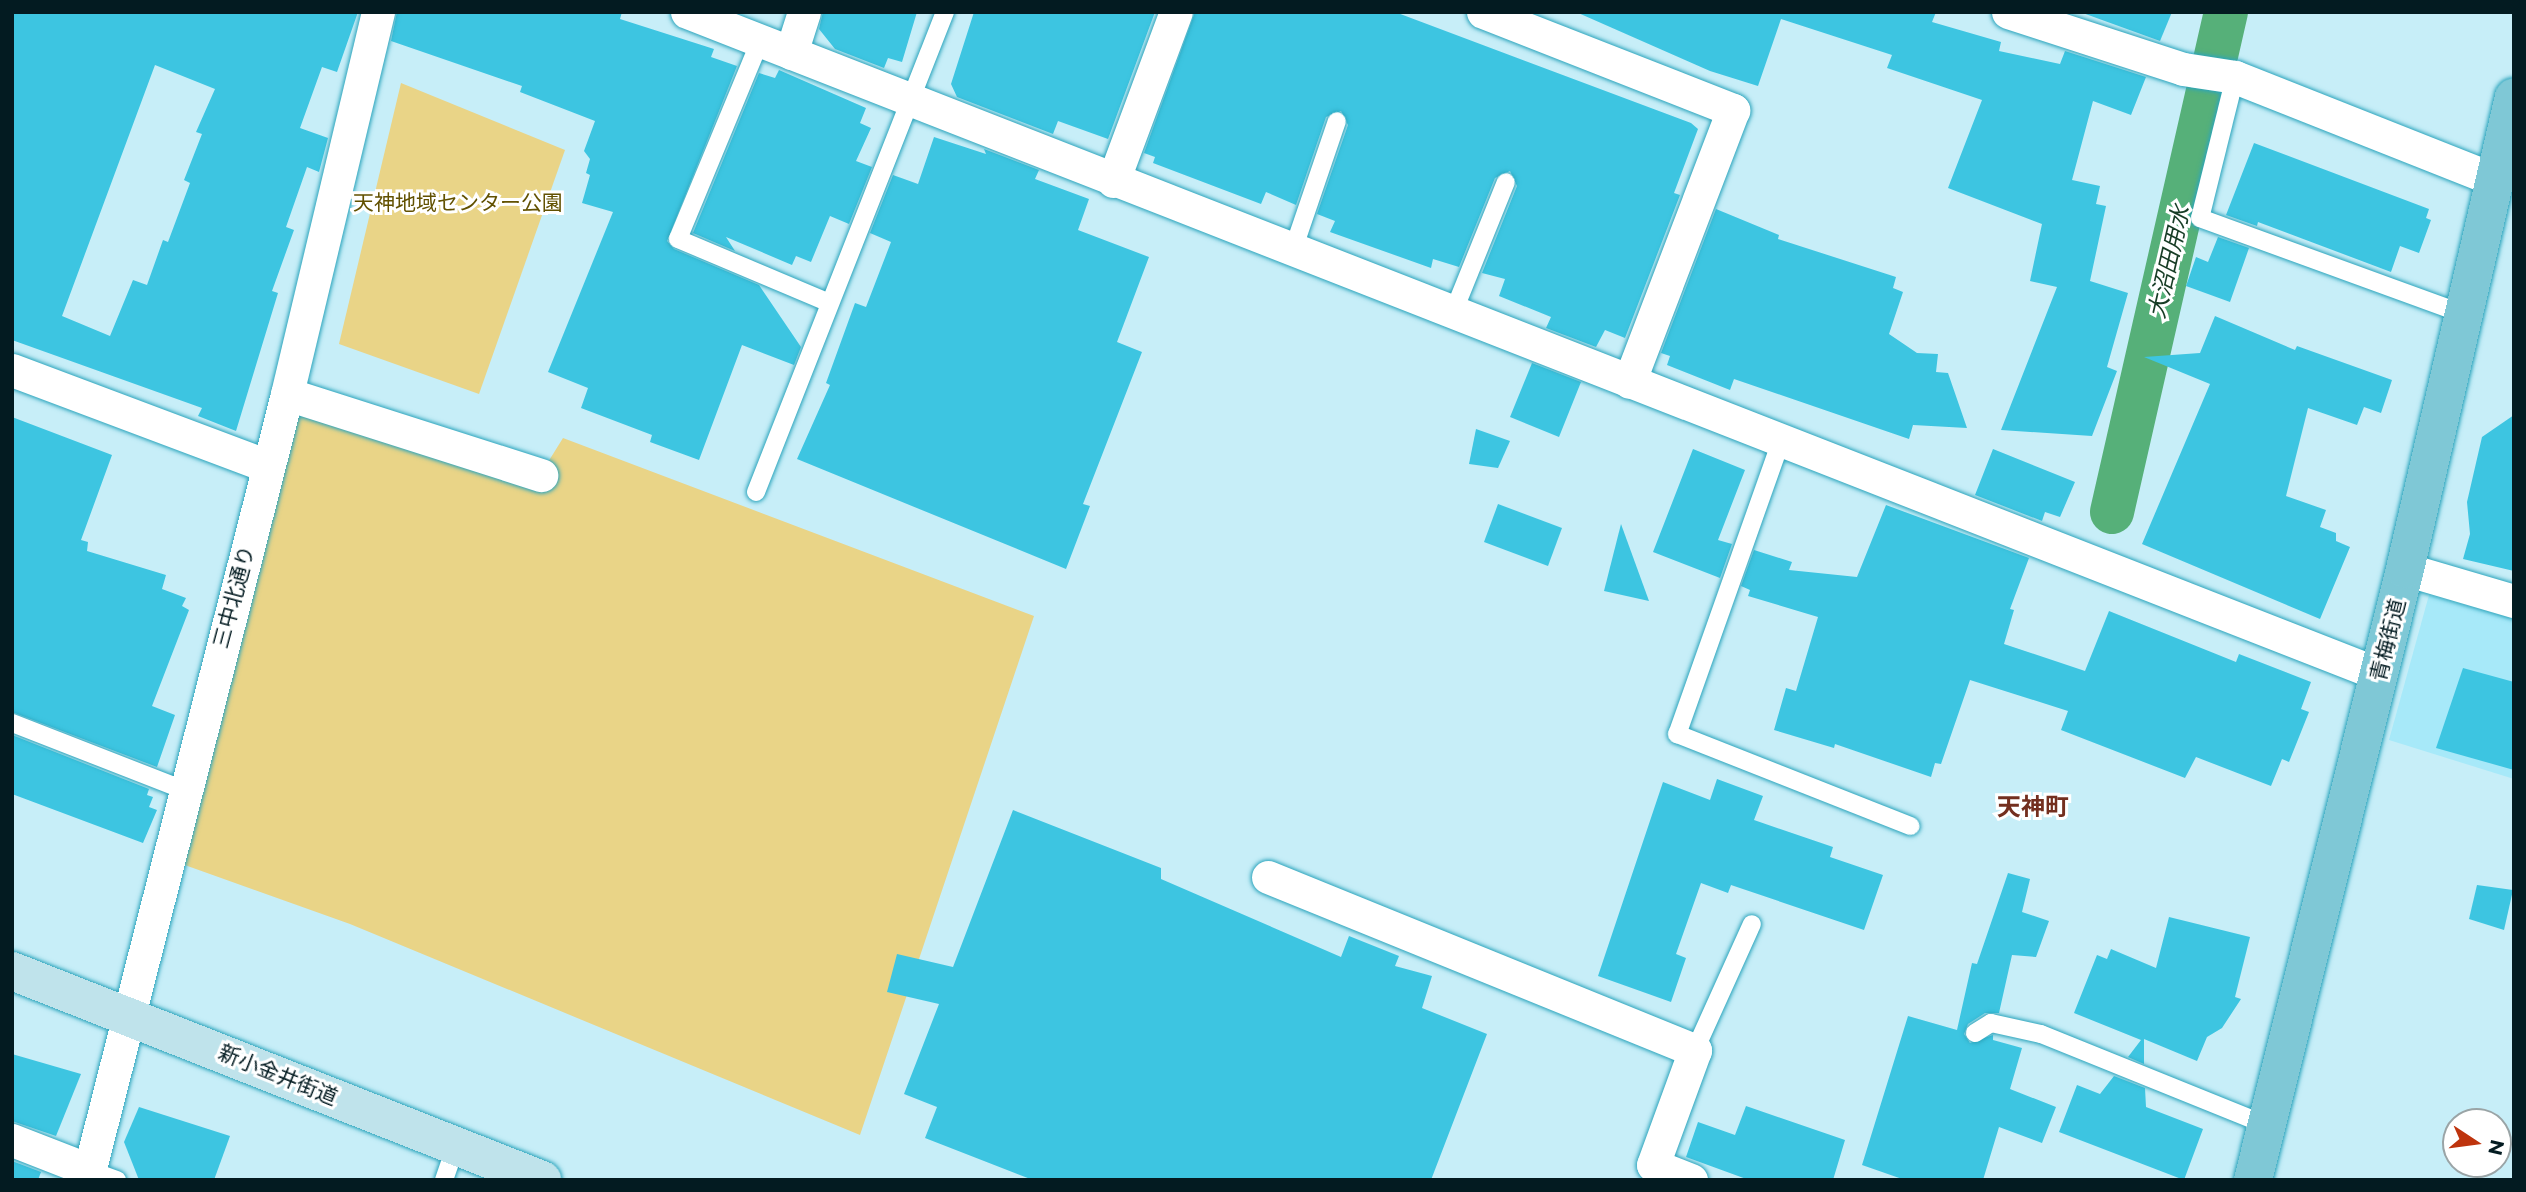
<!DOCTYPE html>
<html>
<head>
<meta charset="utf-8">
<style>
	body { margin:0 }
	#map { position:relative; width:2526px; height:1192px; overflow:hidden; background:#c7eef8; font-family:Montserrat,"Noto Sans JP",sans-serif }
	div>[style] { position:absolute }
	.built>* { inset:0; background:#a7e9f9 }
	.green>* { inset:0; background:#e9d487 }
	.canal>* { height:44px; margin:-22px; padding:0 22px; transform-origin:22px; border-radius:22px; background:#56b079 }
	.building>* { inset:0; background:#3dc5e1 }
	.roads { filter:drop-shadow(0 0 2px #2ba4bc) drop-shadow(0 0 2px #2ba4bc) }
	.lane>* { height:18px; margin:-9px; padding:0 9px; transform-origin:9px; border-radius:9px; background:#fff }
	.street>* { height:33px; margin:-16.5px; padding:0 16.5px; transform-origin:16.5px; border-radius:16.5px; background:#fff }
	.secondary>* { height:38px; margin:-19px; padding:0 19px; transform-origin:19px; border-radius:19px; background:#bfe3eb }
	.primary>* { height:38px; margin:-19px; padding:0 19px; transform-origin:19px; border-radius:19px; background:#7fc8d6 }
	span { translate:-50% -50%; white-space:nowrap; text-align:center; line-height:1.15; -webkit-text-stroke:6px #fff; paint-order:stroke }
	.park-label { font-size:21px; color:#625101 }
	.street-label { font-size:21px; color:#031b21 }
	.water-label { font-size:23px; color:#163c25; font-style:italic }
	.quarter-label { font-size:24px; color:#732f1f; font-weight:700 }
	.frame { position:absolute; inset:0; border:14px solid #031b21; pointer-events:none }
	.north { position:absolute; left:2442px; top:1108px; width:70px; height:70px; box-sizing:border-box; background:#fff; border:2px solid #9aa4a6; border-radius:50%; rotate:103deg; font-size:19px; font-weight:700; line-height:28px; text-align:center; color:#031b21 }
	.north::after { content:''; display:block; margin:auto; width:24px; height:32px; background:#be340e; clip-path:polygon(50% 0,100% 100%,50% 72%,0 100%) }
</style>
</head>
<body>
<div id="map">
	<div class="built">
		<i style="clip-path:polygon(2429px 595px,2514px 619px,2514px 779px,2389px 740px)"></i>
	</div>
	<div class="green">
		<i style="clip-path:polygon(401px 83px,565px 150px,479px 394px,339px 344px)"></i>
		<i style="clip-path:polygon(287px 394px,540px 475px,563px 438px,1034px 616px,860px 1135px,350px 924px,168px 859px)"></i>
	</div>
	<div class="canal">
		<i style="left:2112px;top:512px;width:513px;rotate:-77.16deg"></i>
	</div>
	<div class="building">
		<i style="clip-path:polygon(evenodd,12px 12px,358px 12px,337px 72px,322px 67px,300px 128px,328px 138px,319px 172px,307px 167px,286px 227px,294px 230px,272px 291px,278px 293px,236px 431px,198px 416px,202px 408px,12px 340px,12px 12px,155px 65px,215px 89px,196px 132px,202px 134px,184px 180px,190px 183px,168px 242px,163px 240px,147px 285px,133px 280px,110px 336px,62px 316px,155px 65px)"></i>
		<i style="clip-path:polygon(397px 12px,622px 12px,620px 19px,714px 49px,711px 57px,737px 66px,667px 241px,674px 249px,759px 285px,801px 347px,794px 365px,742px 345px,699px 460px,650px 442px,652px 435px,581px 408px,588px 388px,548px 372px,613px 212px,582px 203px,590px 175px,586px 173px,590px 159px,584px 151px,595px 121px,520px 92px,522px 86px,391px 41px)"></i>
		<i style="clip-path:polygon(823px 12px,917px 12px,902px 62px,888px 58px,884px 68px,835px 49px,819px 29px)"></i>
		<i style="clip-path:polygon(974px 12px,1155px 12px,1108px 139px,1058px 121px,1053px 134px,957px 97px,951px 84px)"></i>
		<i style="clip-path:polygon(1195px 12px,1395px 12px,1691px 123px,1698px 129px,1674px 193px,1680px 195px,1625px 338px,1605px 330px,1596px 347px,1546px 328px,1551px 317px,1499px 296px,1505px 279px,1482px 273px,1517px 186px,1510px 171px,1495px 178px,1459px 267px,1433px 259px,1431px 268px,1330px 232px,1335px 221px,1317px 214px,1348px 125px,1341px 111px,1326px 117px,1296px 205px,1266px 192px,1261px 204px,1153px 163px,1155px 157px,1144px 153px)"></i>
		<i style="clip-path:polygon(1576px 12px,1936px 12px,1932px 22px,2001px 42px,1999px 51px,2060px 64px,2065px 51px,2146px 77px,2131px 115px,2093px 101px,2072px 180px,2100px 186px,2096px 204px,2106px 206px,2090px 281px,2128px 293px,2107px 367px,2117px 371px,2092px 436px,2001px 430px,2057px 287px,2030px 281px,2042px 224px,1948px 188px,1982px 100px,1887px 68px,1892px 55px,1781px 19px,1758px 86px,1710px 71px)"></i>
		<i style="clip-path:polygon(2080px 12px,2172px 12px,2160px 41px)"></i>
		<i style="clip-path:polygon(779px 70px,866px 108px,860px 123px,871px 128px,856px 161px,872px 167px,849px 224px,830px 216px,811px 262px,796px 256px,792px 265px,726px 237px,735px 251px,693px 233px,759px 73px,775px 78px)"></i>
		<i style="clip-path:polygon(934px 137px,986px 154px,984px 149px,1039px 170px,1035px 179px,1089px 199px,1078px 230px,1149px 257px,1117px 342px,1142px 352px,1083px 504px,1090px 506px,1066px 569px,797px 459px,830px 385px,826px 383px,855px 303px,866px 307px,891px 242px,870px 233px,893px 175px,918px 184px)"></i>
		<i style="clip-path:polygon(2254px 143px,2429px 209px,2426px 218px,2431px 220px,2419px 253px,2400px 246px,2391px 272px,2258px 222px,2257px 226px,2226px 215px)"></i>
		<i style="clip-path:polygon(1716px 209px,1779px 235px,1778px 239px,1896px 277px,1893px 288px,1903px 292px,1889px 334px,1917px 353px,1938px 354px,1936px 372px,1948px 373px,1967px 428px,1913px 425px,1909px 439px,1734px 379px,1730px 390px,1667px 365px,1670px 356px,1661px 353px)"></i>
		<i style="clip-path:polygon(2218px 237px,2249px 248px,2230px 302px,2186px 286px,2196px 257px,2208px 262px)"></i>
		<i style="clip-path:polygon(2215px 316px,2295px 350px,2297px 346px,2392px 380px,2381px 413px,2364px 407px,2357px 425px,2308px 408px,2286px 496px,2326px 510px,2320px 527px,2336px 533px,2336px 541px,2350px 547px,2320px 619px,2142px 544px,2210px 384px,2144px 357px,2200px 353px)"></i>
		<i style="clip-path:polygon(1532px 363px,1581px 382px,1559px 437px,1510px 417px)"></i>
		<i style="clip-path:polygon(2514px 415px,2514px 571px,2463px 559px,2470px 534px,2467px 502px,2482px 437px)"></i>
		<i style="clip-path:polygon(12px 417px,112px 455px,81px 540px,88px 542px,87px 551px,166px 575px,162px 589px,186px 598px,182px 606px,189px 610px,152px 706px,175px 715px,157px 767px,12px 712px)"></i>
		<i style="clip-path:polygon(1476px 429px,1510px 441px,1498px 468px,1469px 464px)"></i>
		<i style="clip-path:polygon(1693px 449px,1745px 470px,1718px 540px,1732px 544px,1720px 578px,1653px 552px)"></i>
		<i style="clip-path:polygon(1993px 449px,2075px 482px,2060px 517px,2045px 512px,2042px 521px,1975px 495px)"></i>
		<i style="clip-path:polygon(1498px 504px,1562px 528px,1548px 566px,1484px 542px)"></i>
		<i style="clip-path:polygon(1886px 505px,2029px 558px,2010px 609px,2014px 610px,2004px 644px,2085px 671px,2109px 611px,2236px 662px,2239px 654px,2311px 682px,2301px 709px,2309px 712px,2289px 762px,2282px 759px,2271px 786px,2196px 757px,2185px 778px,2061px 730px,2068px 711px,1970px 680px,1941px 764px,1935px 763px,1931px 777px,1835px 744px,1834px 748px,1774px 730px,1786px 688px,1796px 691px,1818px 617px,1748px 596px,1750px 590px,1741px 586px,1754px 550px,1792px 562px,1789px 570px,1857px 577px)"></i>
		<i style="clip-path:polygon(1621px 524px,1649px 601px,1604px 591px)"></i>
		<i style="clip-path:polygon(2463px 668px,2514px 682px,2514px 770px,2436px 748px)"></i>
		<i style="clip-path:polygon(12px 735px,149px 789px,147px 795px,153px 797px,149px 807px,157px 810px,143px 843px,12px 794px)"></i>
		<i style="clip-path:polygon(1717px 779px,1763px 796px,1754px 820px,1833px 847px,1830px 857px,1883px 875px,1864px 930px,1731px 885px,1728px 893px,1701px 883px,1676px 954px,1686px 958px,1671px 1002px,1598px 976px,1663px 782px,1710px 800px)"></i>
		<i style="clip-path:polygon(1013px 810px,1161px 868px,1161px 879px,1341px 957px,1349px 936px,1399px 956px,1395px 966px,1432px 976px,1422px 1008px,1487px 1034px,1431px 1180px,1033px 1180px,925px 1138px,937px 1107px,904px 1094px,939px 1004px,887px 992px,897px 954px,953px 967px)"></i>
		<i style="clip-path:polygon(2008px 873px,2030px 879px,2022px 912px,2049px 921px,2036px 957px,2012px 955px,1999px 1013px,1985px 1013px,1968px 1024px,1964px 1034px,1970px 1043px,1993px 1035px,1993px 1040px,2022px 1048px,2010px 1089px,2056px 1107px,2042px 1143px,1999px 1127px,1983px 1180px,1905px 1180px,1862px 1165px,1908px 1016px,1957px 1030px,1972px 963px,1977px 964px)"></i>
		<i style="clip-path:polygon(2477px 885px,2513px 890px,2504px 930px,2469px 919px)"></i>
		<i style="clip-path:polygon(2169px 917px,2250px 937px,2235px 997px,2241px 999px,2222px 1028px,2207px 1037px,2197px 1061px,2144px 1039px,2144px 1064px,2128px 1057px,2141px 1040px,2074px 1013px,2097px 955px,2107px 959px,2111px 949px,2156px 968px)"></i>
		<i style="clip-path:polygon(12px 1054px,81px 1074px,56px 1136px,12px 1121px)"></i>
		<i style="clip-path:polygon(2114px 1076px,2145px 1088px,2146px 1107px,2203px 1129px,2184px 1180px,2059px 1132px,2077px 1085px,2100px 1094px)"></i>
		<i style="clip-path:polygon(1746px 1106px,1845px 1140px,1833px 1180px,1749px 1180px,1686px 1157px,1698px 1122px,1735px 1135px)"></i>
		<i style="clip-path:polygon(139px 1107px,230px 1136px,214px 1180px,139px 1180px,124px 1142px)"></i>
		<i style="clip-path:polygon(12px 1161px,41px 1172px,38px 1180px,12px 1180px)"></i>
	</div>
	<div class="roads">
		<div class="lane">
			<i style="left:760px;top:41px;width:214px;rotate:112.5deg"></i>
			<i style="left:678px;top:239px;width:162px;rotate:22.9deg"></i>
			<i style="left:2235px;top:77px;width:145px;rotate:103.9deg"></i>
			<i style="left:2200px;top:218px;width:281px;rotate:20deg"></i>
			<i style="left:1293px;top:250px;width:136px;rotate:-71.2deg"></i>
			<i style="left:1453px;top:313px;width:141px;rotate:-68deg"></i>
			<i style="left:1781px;top:441px;width:311px;rotate:109.5deg"></i>
			<i style="left:1677px;top:734px;width:251px;rotate:21.5deg"></i>
			<i style="left:756px;top:492px;width:516px;rotate:-68.51deg"></i>
			<i style="left:12px;top:723px;width:185px;rotate:21.3deg"></i>
			<i style="left:1975px;top:1033px;width:19px;rotate:-32deg"></i>
			<i style="left:1991px;top:1023px;width:51px;rotate:12.4deg"></i>
			<i style="left:2041px;top:1034px;width:243px;rotate:22deg"></i>
			<i style="left:1695px;top:1050px;width:138px;rotate:-65.7deg"></i>
			<i style="left:89px;top:1170px;width:30px;rotate:20deg"></i>
			<i style="left:444px;top:1180px;width:36px;rotate:-71deg"></i>
		</div>
		<div class="street">
			<i style="left:687px;top:12px;width:1817px;rotate:21.37deg"></i>
			<i style="left:1483px;top:12px;width:269px;rotate:21.4deg"></i>
			<i style="left:1733px;top:110px;width:291px;rotate:110.9deg"></i>
			<i style="left:2008px;top:12px;width:184px;rotate:18deg"></i>
			<i style="left:2183px;top:69px;width:53px;rotate:8.7deg"></i>
			<i style="left:2235px;top:77px;width:280px;rotate:21.6deg"></i>
			<i style="left:791px;top:53px;width:43px;rotate:-72.4deg"></i>
			<i style="left:1113px;top:181px;width:180px;rotate:-69.6deg"></i>
			<i style="left:12px;top:370px;width:273px;rotate:20.6deg"></i>
			<i style="left:287px;top:394px;width:267px;rotate:17.7deg"></i>
			<i style="left:2405px;top:569px;width:114px;rotate:16.4deg"></i>
			<i style="left:1268px;top:877px;width:461px;rotate:22.1deg"></i>
			<i style="left:1695px;top:1050px;width:122px;rotate:110.1deg"></i>
			<i style="left:1653px;top:1165px;width:41px;rotate:21.5deg"></i>
			<i style="left:12px;top:1140px;width:83px;rotate:21.3deg"></i>
			<i style="left:87px;top:1180px;width:811px;rotate:-75.72deg"></i>
			<i style="left:287px;top:394px;width:393px;rotate:-76.6deg"></i>
		</div>
		<div class="secondary">
			<i style="left:12px;top:971px;width:570px;rotate:21.52deg"></i>
		</div>
		<div class="primary">
			<i style="left:2253px;top:1180px;width:630px;rotate:-76.03deg"></i>
			<i style="left:2405px;top:569px;width:484px;rotate:-77deg"></i>
		</div>
	</div>
	<div class="park-label">
		<span style="left:458px;top:203px">天神地域センター公園</span>
	</div>
	<div class="street-label">
		<span style="left:234px;top:597px;rotate:-75deg">三中北通り</span>
		<span style="left:2388px;top:640px;rotate:-76deg">青梅街道</span>
		<span style="left:278px;top:1075px;rotate:22deg">新小金井街道</span>
	</div>
	<div class="water-label">
		<span style="left:2169px;top:262px;rotate:-77deg">大沼田用水</span>
	</div>
	<div class="quarter-label">
		<span style="left:2033px;top:807px">天神町</span>
	</div>
	<div class="frame"></div>
	<div class="north">N</div>
</div>
</body>
</html>
